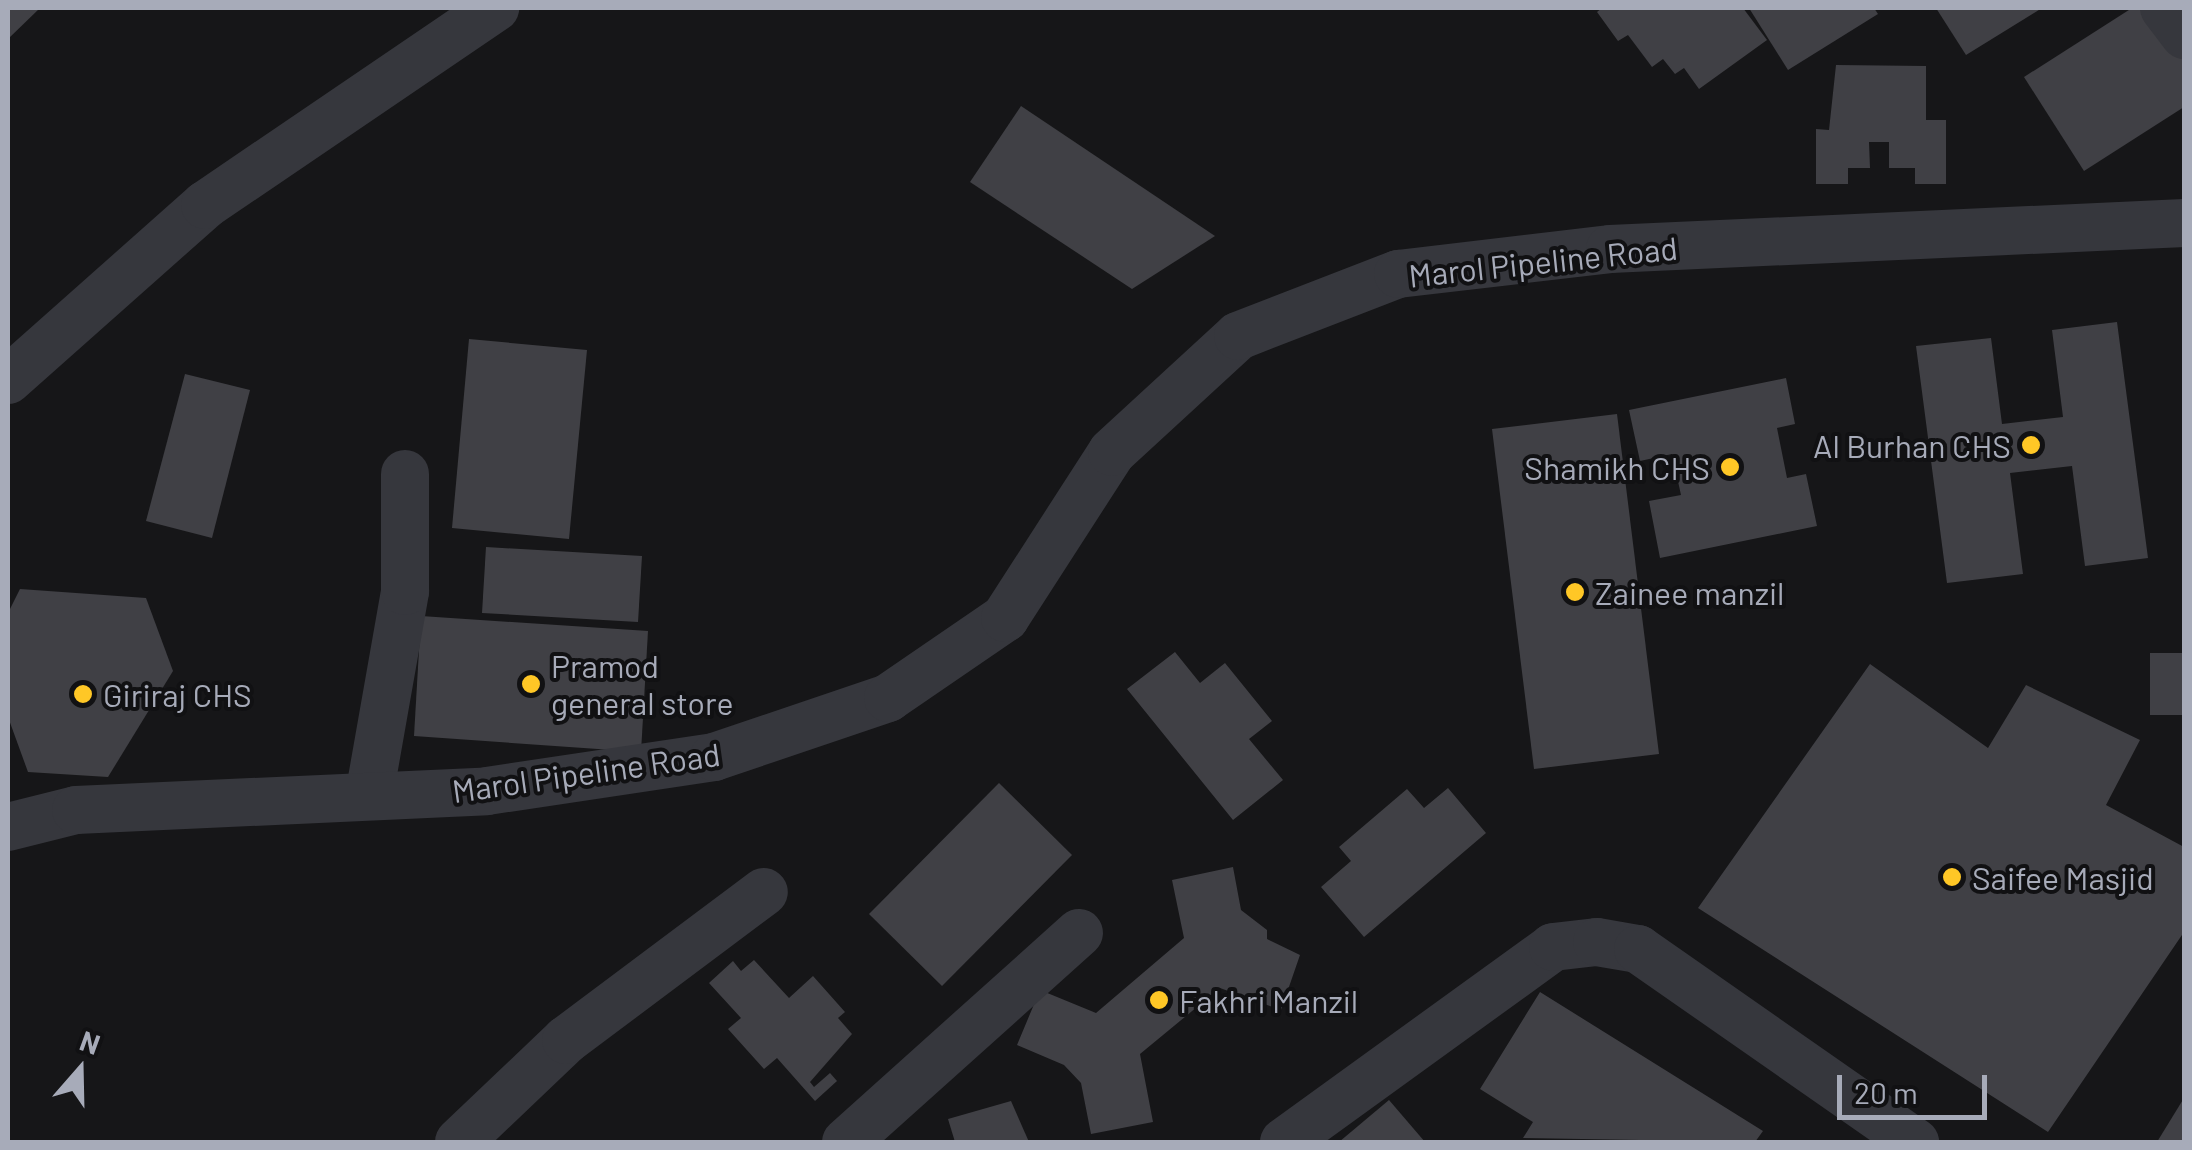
<!DOCTYPE html>
<html>
<head>
<meta charset="utf-8">
<style>
	body { margin:0 }
	#map { position:relative; width:2192px; height:1150px; overflow:hidden; background:#161618; font-family:Barlow,sans-serif }
	div>[style] { position:absolute }
	.building>* { inset:0; background:#404045 }
	.minor>* { height:48px; margin:-24px; padding:0 24px; transform-origin:24px; border-radius:24px; background:#36373d }
	.dots>* { width:28px; height:28px; translate:-50% -50%; box-sizing:border-box; border:5px solid #111113; border-radius:50% }
	span { translate:-50% -50%; white-space:nowrap; text-align:center; line-height:1.15; -webkit-text-stroke:8px #111113; paint-order:stroke }
	.street-label { font-size:32px; color:#a7abb9 }
	.poi-label { font-size:32px; color:#a7abb9 }
	.right { translate:-100% -50%; text-align:right }
	.left { translate:0 -50%; text-align:left }
	.frame { position:absolute; inset:0; border:10px solid #a7abb9; pointer-events:none }
	.north { position:absolute; left:30px; top:1020px; width:100px; height:100px; -webkit-text-stroke:8px #111113; paint-order:stroke; rotate:20deg; font-size:28px; font-weight:700; line-height:40px; text-align:center; color:#a7abb9 }
	.north::after { content:''; display:block; margin:auto; width:35px; height:45px; background:#a7abb9; clip-path:polygon(50% 0,100% 100%,50% 72%,0 100%) }
	.scale { position:absolute; left:1837px; top:1075px; width:150px; height:45px; box-sizing:border-box; border:5px solid #a7abb9; border-top:0; padding-left:12px; font-size:30px; line-height:35px; white-space:nowrap; color:#a7abb9; -webkit-text-stroke:8px #111113; paint-order:stroke }
</style>
</head>
<body>
<div id="map">
	<div class="building">
		<i style="clip-path:polygon(8px 8px,40px 8px,8px 39px)"></i>
		<i style="clip-path:polygon(1602px 8px,1743px 8px,1767px 40px,1699px 89px,1684px 68px,1675px 74px,1663px 59px,1652px 67px,1628px 35px,1618px 41px,1597px 12px)"></i>
		<i style="clip-path:polygon(1749px 8px,1874px 8px,1878px 14px,1788px 70px)"></i>
		<i style="clip-path:polygon(1936px 8px,2042px 8px,1966px 55px)"></i>
		<i style="clip-path:polygon(2132px 8px,2150px 8px,2184px 62px,2184px 107px,2084px 171px,2024px 77px)"></i>
		<i style="clip-path:polygon(1836px 65px,1926px 66px,1926px 120px,1946px 120px,1946px 184px,1915px 184px,1915px 168px,1889px 168px,1889px 142px,1869px 142px,1870px 168px,1848px 168px,1848px 184px,1816px 184px,1816px 129px,1829px 130px)"></i>
		<i style="clip-path:polygon(1021px 106px,1215px 236px,1132px 289px,970px 182px)"></i>
		<i style="clip-path:polygon(2117px 322px,2148px 558px,2085px 566px,2072px 466px,2010px 473px,2023px 574px,1947px 583px,1916px 346px,1991px 338px,2002px 424px,2063px 417px,2052px 330px)"></i>
		<i style="clip-path:polygon(469px 339px,587px 350px,569px 539px,452px 528px)"></i>
		<i style="clip-path:polygon(185px 374px,250px 390px,212px 538px,146px 521px)"></i>
		<i style="clip-path:polygon(1786px 378px,1795px 424px,1777px 428px,1787px 478px,1806px 474px,1817px 526px,1660px 558px,1649px 501px,1681px 495px,1672px 454px,1640px 461px,1629px 410px)"></i>
		<i style="clip-path:polygon(1617px 414px,1659px 754px,1534px 769px,1492px 429px)"></i>
		<i style="clip-path:polygon(486px 547px,642px 556px,638px 622px,482px 613px)"></i>
		<i style="clip-path:polygon(20px 589px,146px 598px,173px 671px,108px 777px,28px 772px,8px 717px,8px 613px)"></i>
		<i style="clip-path:polygon(421px 616px,648px 631px,641px 752px,414px 736px)"></i>
		<i style="clip-path:polygon(1175px 652px,1200px 683px,1225px 663px,1272px 721px,1249px 739px,1283px 780px,1233px 820px,1127px 689px)"></i>
		<i style="clip-path:polygon(2150px 653px,2184px 653px,2184px 715px,2150px 715px)"></i>
		<i style="clip-path:polygon(1870px 664px,1988px 748px,2026px 685px,2140px 740px,2106px 805px,2184px 847px,2184px 932px,2048px 1132px,1698px 908px)"></i>
		<i style="clip-path:polygon(999px 783px,1072px 855px,942px 986px,869px 914px)"></i>
		<i style="clip-path:polygon(1448px 788px,1486px 833px,1364px 937px,1321px 887px,1351px 861px,1339px 847px,1407px 789px,1424px 808px)"></i>
		<i style="clip-path:polygon(1233px 867px,1241px 910px,1267px 930px,1267px 939px,1300px 955px,1281px 1010px,1220px 988px,1140px 1054px,1153px 1122px,1091px 1134px,1081px 1083px,1064px 1065px,1017px 1045px,1040px 990px,1096px 1013px,1184px 938px,1172px 880px)"></i>
		<i style="clip-path:polygon(754px 960px,789px 998px,813px 976px,845px 1012px,838px 1018px,852px 1034px,810px 1082px,814px 1087px,830px 1073px,837px 1081px,815px 1101px,777px 1058px,764px 1069px,728px 1029px,741px 1018px,709px 983px,733px 961px,741px 971px)"></i>
		<i style="clip-path:polygon(1540px 992px,1763px 1131px,1755px 1142px,1523px 1138px,1533px 1122px,1480px 1089px)"></i>
		<i style="clip-path:polygon(2184px 1098px,2184px 1142px,2157px 1142px)"></i>
		<i style="clip-path:polygon(1389px 1100px,1425px 1142px,1339px 1142px)"></i>
		<i style="clip-path:polygon(1011px 1101px,1029px 1142px,955px 1142px,948px 1119px)"></i>
	</div>
	<div class="minor">
		<i style="left:2164px;top:8px;width:34px;rotate:53deg"></i>
		<i style="left:8px;top:380px;width:264px;rotate:-41.6deg"></i>
		<i style="left:205px;top:205px;width:351px;rotate:-34.2deg"></i>
		<i style="left:369px;top:796px;width:208px;rotate:-80deg"></i>
		<i style="left:405px;top:591px;width:117px;rotate:-90deg"></i>
		<i style="left:8px;top:827px;width:70px;rotate:-14deg"></i>
		<i style="left:76px;top:810px;width:411px;rotate:-2.6deg"></i>
		<i style="left:487px;top:791px;width:230px;rotate:-8.5deg"></i>
		<i style="left:714px;top:757px;width:184px;rotate:-18.7deg"></i>
		<i style="left:888px;top:698px;width:142px;rotate:-34.4deg"></i>
		<i style="left:1005px;top:618px;width:197px;rotate:-57.2deg"></i>
		<i style="left:1112px;top:452px;width:171px;rotate:-42.6deg"></i>
		<i style="left:1238px;top:336px;width:172px;rotate:-21.2deg"></i>
		<i style="left:1398px;top:274px;width:213px;rotate:-6.7deg"></i>
		<i style="left:1610px;top:249px;width:575px;rotate:-2.59deg"></i>
		<i style="left:459px;top:1142px;width:148px;rotate:-43.6deg"></i>
		<i style="left:566px;top:1040px;width:247px;rotate:-36.8deg"></i>
		<i style="left:846px;top:1142px;width:313px;rotate:-41.9deg"></i>
		<i style="left:1284px;top:1142px;width:332px;rotate:-35.9deg"></i>
		<i style="left:1553px;top:947px;width:44px;rotate:-6.5deg"></i>
		<i style="left:1597px;top:942px;width:42px;rotate:9.7deg"></i>
		<i style="left:1638px;top:949px;width:338px;rotate:34.9deg"></i>
	</div>
	<div class="dots">
		<i style="left:2031px;top:445px;background:#ffc726"></i>
		<i style="left:1730px;top:467px;background:#ffc726"></i>
		<i style="left:1575px;top:592px;background:#ffc726"></i>
		<i style="left:531px;top:684px;background:#ffc726"></i>
		<i style="left:83px;top:694px;background:#ffc726"></i>
		<i style="left:1952px;top:877px;background:#ffc726"></i>
		<i style="left:1159px;top:1000px;background:#ffc726"></i>
	</div>
	<div class="street-label">
		<span style="left:1543px;top:261px;rotate:-6deg">Marol Pipeline Road</span>
		<span style="left:586px;top:772px;rotate:-8deg">Marol Pipeline Road</span>
	</div>
	<div class="poi-label">
		<span class="right" style="left:2011px;top:445px">Al Burhan CHS</span>
		<span class="right" style="left:1710px;top:467px">Shamikh CHS</span>
		<span class="left" style="left:1595px;top:592px">Zainee manzil</span>
		<span class="left" style="left:551px;top:684px">Pramod<br>general store</span>
		<span class="left" style="left:103px;top:694px">Giriraj CHS</span>
		<span class="left" style="left:1972px;top:877px">Saifee Masjid</span>
		<span class="left" style="left:1179px;top:1000px">Fakhri Manzil</span>
	</div>
	<div class="frame"></div>
	<div class="north">N</div>
	<div class="scale">20 m</div>
</div>
</body>
</html>
